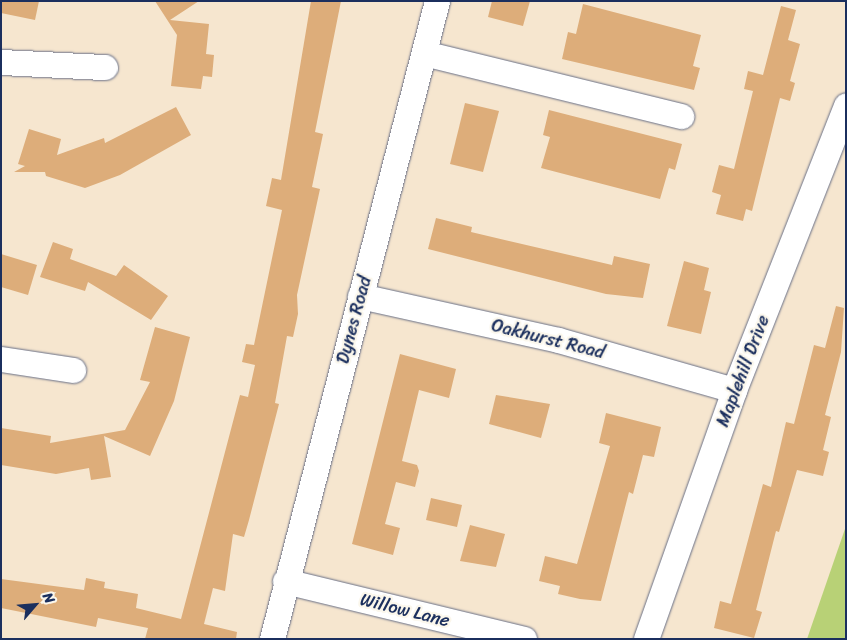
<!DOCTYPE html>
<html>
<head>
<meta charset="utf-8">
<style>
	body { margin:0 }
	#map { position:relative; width:847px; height:640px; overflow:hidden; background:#f6e6cf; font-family:Sriracha,sans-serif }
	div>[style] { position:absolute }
	.green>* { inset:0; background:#b8d176 }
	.building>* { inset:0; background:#ddad7a }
	.roads { filter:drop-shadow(0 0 1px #686f86) drop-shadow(0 0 1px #686f86) }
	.minor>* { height:25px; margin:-12.5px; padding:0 12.5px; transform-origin:12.5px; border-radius:12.5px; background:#fff }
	span { translate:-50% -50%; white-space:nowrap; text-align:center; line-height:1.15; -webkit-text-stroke:4.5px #fbf7ec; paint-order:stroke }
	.street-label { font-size:18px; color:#1b2f5e }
	.frame { position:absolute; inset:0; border:2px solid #1b2f5e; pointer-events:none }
	.north { position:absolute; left:10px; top:580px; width:50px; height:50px; -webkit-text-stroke:4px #fbf7ec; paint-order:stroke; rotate:63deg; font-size:14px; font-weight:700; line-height:20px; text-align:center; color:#1b2f5e }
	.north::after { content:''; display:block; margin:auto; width:18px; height:22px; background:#1b2f5e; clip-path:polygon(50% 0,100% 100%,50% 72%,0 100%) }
</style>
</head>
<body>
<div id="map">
	<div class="green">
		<i style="clip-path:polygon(846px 526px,846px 639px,807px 639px)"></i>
	</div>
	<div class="building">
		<i style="clip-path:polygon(1px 1px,39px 1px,35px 20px,1px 13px)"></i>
		<i style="clip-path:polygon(155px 1px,199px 1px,170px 20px,209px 24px,206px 54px,214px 55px,212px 77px,203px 76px,201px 89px,171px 86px,177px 35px)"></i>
		<i style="clip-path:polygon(311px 1px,341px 1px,315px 132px,323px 134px,312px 187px,320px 189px,297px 295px,298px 314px,293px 337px,287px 336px,275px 403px,279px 404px,249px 520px,244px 537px,233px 534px,225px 591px,213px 588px,204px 624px,237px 632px,236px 639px,145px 639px,148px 628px,98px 618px,96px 627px,1px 608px,1px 579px,84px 590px,86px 578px,105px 582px,104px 588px,138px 594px,136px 608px,181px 619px,240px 395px,248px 397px,255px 365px,242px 362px,246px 344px,254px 345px,282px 210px,266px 206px,272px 178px,281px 180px)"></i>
		<i style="clip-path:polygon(492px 1px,530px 1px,523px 26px,488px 17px)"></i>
		<i style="clip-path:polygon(583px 4px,701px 35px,693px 66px,700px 68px,694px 90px,562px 59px,568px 32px,576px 34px)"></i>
		<i style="clip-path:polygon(781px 6px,796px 10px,788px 40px,800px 44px,790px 81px,795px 83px,790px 101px,780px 98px,752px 211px,746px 209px,743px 221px,716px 214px,721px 195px,712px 192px,719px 165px,734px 169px,753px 91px,744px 89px,748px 71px,763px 75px)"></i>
		<i style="clip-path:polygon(465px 103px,499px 111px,483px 172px,450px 164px)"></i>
		<i style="clip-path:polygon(176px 107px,191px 135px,120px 175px,85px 188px,46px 176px,45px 172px,14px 172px,25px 166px,18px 164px,29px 129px,61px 139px,57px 155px,104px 138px,105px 143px)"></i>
		<i style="clip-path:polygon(549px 110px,682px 144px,675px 170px,669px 168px,660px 199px,541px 168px,550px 137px,543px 135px)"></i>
		<i style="clip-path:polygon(436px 218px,472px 227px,471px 232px,612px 265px,614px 256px,650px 264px,643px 298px,606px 294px,428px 249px)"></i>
		<i style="clip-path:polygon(53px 242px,73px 249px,70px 259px,116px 276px,124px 265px,168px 296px,151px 320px,88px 282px,85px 291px,40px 277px)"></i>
		<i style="clip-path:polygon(1px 254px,37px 265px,28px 295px,1px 287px)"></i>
		<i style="clip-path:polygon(684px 261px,709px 268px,704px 290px,711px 292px,701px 334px,667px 326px)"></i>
		<i style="clip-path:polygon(836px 306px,844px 308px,841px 352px,825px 415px,831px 417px,823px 450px,829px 452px,823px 476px,797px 470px,779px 532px,776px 531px,756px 610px,762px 612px,754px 638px,714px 628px,720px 601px,731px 604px,763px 484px,771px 487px,786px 422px,794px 424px,814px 345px,825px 348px)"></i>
		<i style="clip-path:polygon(155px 327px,190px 337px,174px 401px,150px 456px,104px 436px,111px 477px,91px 480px,89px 468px,56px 474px,1px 465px,1px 428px,51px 436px,50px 443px,125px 430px,150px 382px,140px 380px)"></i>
		<i style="clip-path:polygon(400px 354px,456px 369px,449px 398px,419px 390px,402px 461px,417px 465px,419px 471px,415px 487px,396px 482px,385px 524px,400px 528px,393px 555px,352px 544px)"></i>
		<i style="clip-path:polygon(496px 395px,550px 404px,541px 438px,489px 424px)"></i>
		<i style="clip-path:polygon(606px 413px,661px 427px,654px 457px,643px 455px,633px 494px,629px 492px,601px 601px,580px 599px,558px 594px,560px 586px,539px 581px,545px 556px,577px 564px,610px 446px,599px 443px)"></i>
		<i style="clip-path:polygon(431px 498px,462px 505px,457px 527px,426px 520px)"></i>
		<i style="clip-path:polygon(470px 525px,505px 534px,496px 567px,460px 561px)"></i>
	</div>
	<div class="roads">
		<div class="minor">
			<i style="left:424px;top:53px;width:265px;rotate:13.8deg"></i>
			<i style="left:1px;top:62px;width:104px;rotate:2.8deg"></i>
			<i style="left:360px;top:296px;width:203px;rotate:12.5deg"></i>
			<i style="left:558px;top:340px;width:183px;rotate:15.9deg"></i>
			<i style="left:1px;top:359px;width:73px;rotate:8.7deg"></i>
			<i style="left:285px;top:581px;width:246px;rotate:13.6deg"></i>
			<i style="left:272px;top:639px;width:659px;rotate:-75.5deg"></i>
			<i style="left:646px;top:639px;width:264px;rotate:-70.5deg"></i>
			<i style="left:734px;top:390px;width:306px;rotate:-68.5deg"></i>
		</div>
	</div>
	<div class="street-label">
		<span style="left:354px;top:320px;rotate:-75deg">Dynes Road</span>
		<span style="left:548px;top:339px;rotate:14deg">Oakhurst Road</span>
		<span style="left:743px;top:371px;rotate:-69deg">Maplehill Drive</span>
		<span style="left:405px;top:610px;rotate:14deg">Willow Lane</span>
	</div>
	<div class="frame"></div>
	<div class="north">N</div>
</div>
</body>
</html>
